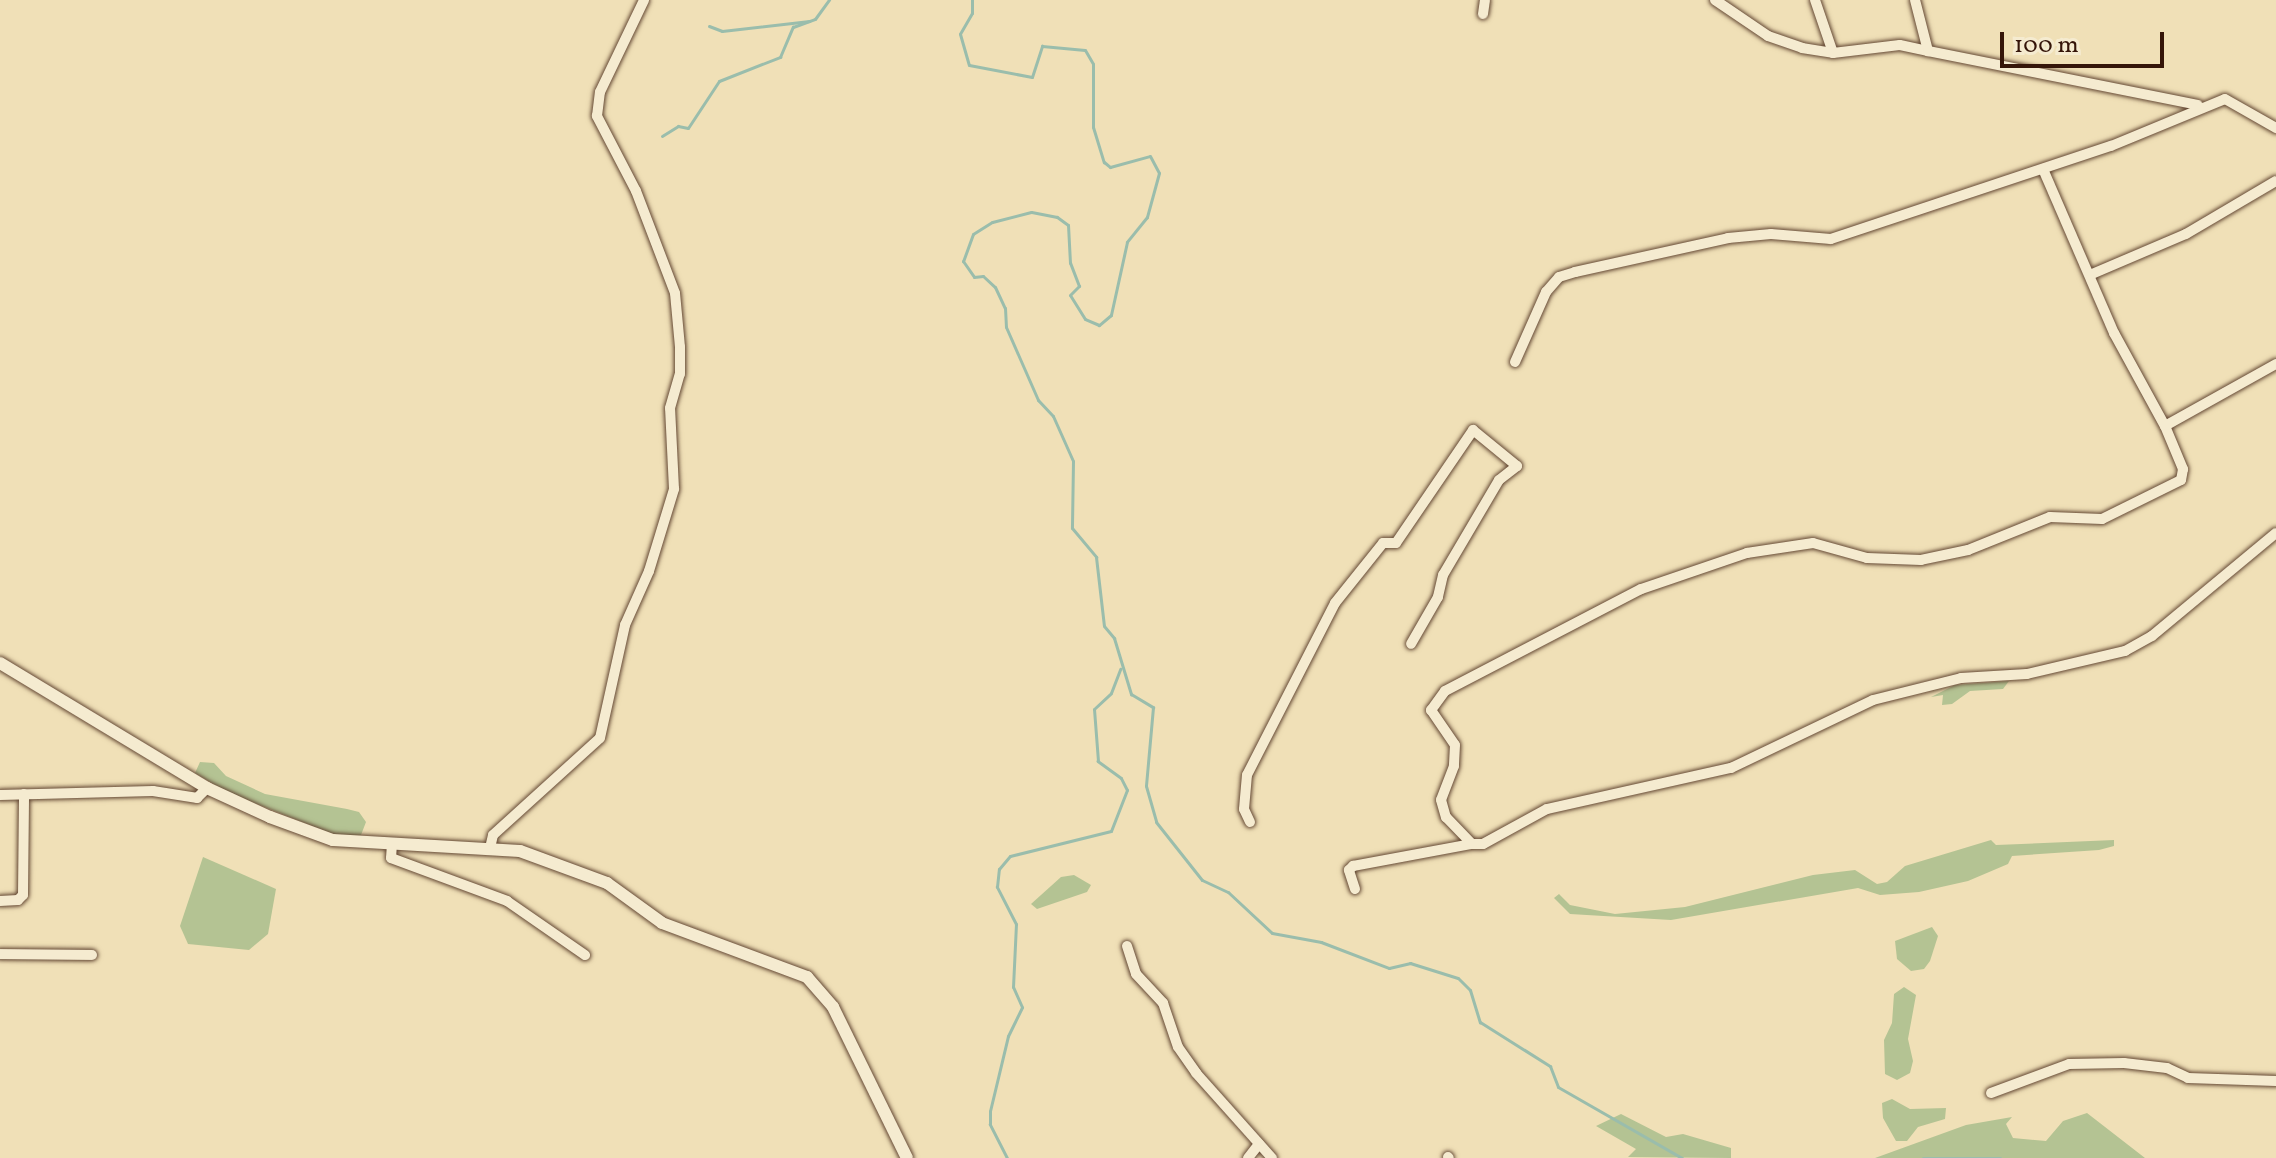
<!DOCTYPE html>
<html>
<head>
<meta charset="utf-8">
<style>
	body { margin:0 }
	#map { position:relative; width:2276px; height:1158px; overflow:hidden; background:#f0e0b7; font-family:Vollkorn,serif }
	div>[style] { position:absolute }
	.green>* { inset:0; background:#b4c393 }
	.stream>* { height:3px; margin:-1.5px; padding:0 1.5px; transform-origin:1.5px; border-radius:1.5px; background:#9abdac }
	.roads { filter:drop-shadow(0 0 2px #644834) drop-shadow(0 0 2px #644834) }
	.minor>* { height:10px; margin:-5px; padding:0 5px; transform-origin:5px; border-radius:5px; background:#f5ebd0 }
	.tertiary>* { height:12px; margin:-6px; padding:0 6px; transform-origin:6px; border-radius:6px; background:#f5ebd0 }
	span { translate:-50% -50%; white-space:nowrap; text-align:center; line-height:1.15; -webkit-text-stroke:6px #f5ebd0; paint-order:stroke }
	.scale { position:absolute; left:2000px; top:32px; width:164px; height:36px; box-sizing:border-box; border:4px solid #351509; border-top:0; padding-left:10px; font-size:24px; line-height:28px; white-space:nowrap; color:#351509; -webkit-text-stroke:6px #f5ebd0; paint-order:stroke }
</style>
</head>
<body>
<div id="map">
	<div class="green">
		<i style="clip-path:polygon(2009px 681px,2003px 689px,1970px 691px,1952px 704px,1942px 705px,1943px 695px,1931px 697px,1955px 685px)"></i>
		<i style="clip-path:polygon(200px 762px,214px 763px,226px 776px,265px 794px,347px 809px,359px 812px,366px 822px,361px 835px,340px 837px,227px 792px,195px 773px)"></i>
		<i style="clip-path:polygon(1991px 840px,1996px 845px,2114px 840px,2114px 846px,2099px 850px,2012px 856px,2008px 864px,1968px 881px,1919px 892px,1880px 895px,1858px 888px,1671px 920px,1570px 914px,1554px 898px,1559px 894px,1570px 905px,1615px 914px,1685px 907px,1813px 875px,1855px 870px,1877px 884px,1887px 882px,1905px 866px)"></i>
		<i style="clip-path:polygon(203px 857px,276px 889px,268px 934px,249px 950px,188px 944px,180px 926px)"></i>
		<i style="clip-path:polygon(1074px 875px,1091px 885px,1087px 892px,1037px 909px,1031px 904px,1061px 877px)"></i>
		<i style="clip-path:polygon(1932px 927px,1938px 936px,1930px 961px,1924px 969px,1911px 971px,1897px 959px,1895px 941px)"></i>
		<i style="clip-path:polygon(1904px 987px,1916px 995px,1908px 1039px,1913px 1061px,1910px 1073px,1897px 1080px,1885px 1074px,1884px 1040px,1892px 1023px,1894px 994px)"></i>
		<i style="clip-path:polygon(1892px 1099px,1910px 1109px,1946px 1108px,1945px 1119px,1918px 1127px,1907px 1141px,1896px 1141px,1883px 1118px,1882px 1103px)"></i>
		<i style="clip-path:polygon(2087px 1113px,2145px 1158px,1875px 1158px,1966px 1125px,2012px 1117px,2006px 1124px,2013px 1138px,2046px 1141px,2063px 1121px)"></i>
		<i style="clip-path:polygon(1621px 1114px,1666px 1137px,1683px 1134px,1731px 1148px,1731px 1158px,1628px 1157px,1636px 1149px,1596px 1126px)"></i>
	</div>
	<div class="stream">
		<i style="left:972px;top:0;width:13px;rotate:90deg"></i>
		<i style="left:972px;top:13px;width:24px;rotate:120deg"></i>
		<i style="left:960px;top:34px;width:32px;rotate:74deg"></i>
		<i style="left:969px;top:65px;width:64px;rotate:10.8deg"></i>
		<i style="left:1032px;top:77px;width:33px;rotate:-72deg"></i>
		<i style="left:1042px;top:46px;width:43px;rotate:5.3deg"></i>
		<i style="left:1085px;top:50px;width:16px;rotate:60deg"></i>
		<i style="left:1093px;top:64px;width:63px;rotate:90deg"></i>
		<i style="left:1093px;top:127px;width:37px;rotate:73deg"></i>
		<i style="left:1104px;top:162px;width:8px;rotate:40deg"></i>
		<i style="left:1110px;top:167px;width:41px;rotate:-15.4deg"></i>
		<i style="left:1150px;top:156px;width:19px;rotate:62deg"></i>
		<i style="left:1159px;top:173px;width:46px;rotate:105.3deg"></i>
		<i style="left:1147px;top:217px;width:32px;rotate:129deg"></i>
		<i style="left:1127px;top:242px;width:75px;rotate:102.4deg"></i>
		<i style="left:1111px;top:315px;width:16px;rotate:140deg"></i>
		<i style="left:1099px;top:325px;width:15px;rotate:-157deg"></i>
		<i style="left:1085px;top:319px;width:28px;rotate:-122deg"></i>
		<i style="left:1070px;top:295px;width:13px;rotate:-45deg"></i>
		<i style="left:1079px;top:286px;width:25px;rotate:-111deg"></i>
		<i style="left:1070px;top:263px;width:38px;rotate:-93deg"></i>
		<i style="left:1068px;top:225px;width:14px;rotate:-144deg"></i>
		<i style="left:1057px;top:217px;width:26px;rotate:-169deg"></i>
		<i style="left:1031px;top:212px;width:40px;rotate:165.6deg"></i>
		<i style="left:992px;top:222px;width:22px;rotate:148deg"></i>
		<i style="left:973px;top:234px;width:29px;rotate:110deg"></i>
		<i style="left:963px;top:261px;width:19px;rotate:55deg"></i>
		<i style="left:974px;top:277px;width:9px;rotate:-6deg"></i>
		<i style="left:983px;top:276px;width:16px;rotate:43deg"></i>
		<i style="left:995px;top:287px;width:23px;rotate:65deg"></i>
		<i style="left:1005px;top:308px;width:19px;rotate:87deg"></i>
		<i style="left:1006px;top:327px;width:80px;rotate:66.3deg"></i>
		<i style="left:1038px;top:400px;width:22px;rotate:47deg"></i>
		<i style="left:1053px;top:416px;width:49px;rotate:66deg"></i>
		<i style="left:1073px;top:461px;width:67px;rotate:90.9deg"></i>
		<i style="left:1072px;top:528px;width:38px;rotate:50deg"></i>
		<i style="left:1096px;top:557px;width:69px;rotate:83.4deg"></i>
		<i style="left:1104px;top:626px;width:16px;rotate:50deg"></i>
		<i style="left:1114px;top:638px;width:59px;rotate:73.1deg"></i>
		<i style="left:1131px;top:694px;width:26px;rotate:31deg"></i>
		<i style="left:1153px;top:707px;width:79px;rotate:95.1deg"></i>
		<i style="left:1146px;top:786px;width:37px;rotate:74deg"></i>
		<i style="left:1156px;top:822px;width:74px;rotate:51.6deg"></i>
		<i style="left:1202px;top:880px;width:29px;rotate:25deg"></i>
		<i style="left:1228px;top:892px;width:60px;rotate:43deg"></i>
		<i style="left:1272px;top:933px;width:50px;rotate:10.4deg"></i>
		<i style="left:1321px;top:942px;width:73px;rotate:20.9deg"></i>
		<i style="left:1389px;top:968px;width:22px;rotate:-13deg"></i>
		<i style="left:1410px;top:963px;width:50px;rotate:17.4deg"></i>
		<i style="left:1458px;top:978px;width:17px;rotate:45deg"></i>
		<i style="left:1470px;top:990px;width:34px;rotate:73deg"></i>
		<i style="left:1480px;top:1022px;width:83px;rotate:32.2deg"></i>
		<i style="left:1550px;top:1066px;width:22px;rotate:69deg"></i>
		<i style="left:1558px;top:1087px;width:143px;rotate:29.8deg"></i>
		<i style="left:709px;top:26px;width:14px;rotate:21deg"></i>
		<i style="left:722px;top:31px;width:88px;rotate:-6.6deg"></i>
		<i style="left:662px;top:136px;width:19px;rotate:-32deg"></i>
		<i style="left:678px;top:126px;width:10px;rotate:11deg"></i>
		<i style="left:688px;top:128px;width:56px;rotate:-56.6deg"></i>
		<i style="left:719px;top:81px;width:66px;rotate:-21.5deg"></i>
		<i style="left:780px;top:57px;width:33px;rotate:-67deg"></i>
		<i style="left:793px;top:27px;width:23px;rotate:-20deg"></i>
		<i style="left:815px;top:19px;width:24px;rotate:-54deg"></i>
		<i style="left:1007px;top:1158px;width:38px;rotate:-117deg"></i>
		<i style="left:990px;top:1124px;width:13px;rotate:-90deg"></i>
		<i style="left:990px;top:1111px;width:77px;rotate:-76.5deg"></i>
		<i style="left:1008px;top:1036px;width:32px;rotate:-64deg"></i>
		<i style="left:1022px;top:1007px;width:22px;rotate:-114deg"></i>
		<i style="left:1013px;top:987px;width:63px;rotate:-87.3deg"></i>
		<i style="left:1016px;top:924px;width:42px;rotate:-117.2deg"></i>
		<i style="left:997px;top:887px;width:18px;rotate:-84deg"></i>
		<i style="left:999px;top:869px;width:17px;rotate:-50deg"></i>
		<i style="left:1010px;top:856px;width:104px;rotate:-13.9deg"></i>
		<i style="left:1111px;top:831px;width:44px;rotate:-68.7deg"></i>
		<i style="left:1127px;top:790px;width:13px;rotate:-117deg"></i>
		<i style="left:1121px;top:778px;width:29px;rotate:-144deg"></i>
		<i style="left:1098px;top:761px;width:52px;rotate:-94.4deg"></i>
		<i style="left:1094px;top:709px;width:23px;rotate:-43deg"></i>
		<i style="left:1111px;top:693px;width:26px;rotate:-69deg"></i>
		<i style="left:1923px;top:1158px;width:77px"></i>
	</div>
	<div class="roads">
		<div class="minor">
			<i style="left:1715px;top:0;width:64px;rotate:34.2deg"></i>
			<i style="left:1768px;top:36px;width:36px;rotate:19deg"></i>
			<i style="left:1802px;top:48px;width:31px;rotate:9deg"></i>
			<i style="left:1833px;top:53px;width:67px;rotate:-6.8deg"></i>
			<i style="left:1900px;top:45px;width:29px;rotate:12deg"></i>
			<i style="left:1815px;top:0;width:56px;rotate:71.2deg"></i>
			<i style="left:1915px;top:0;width:53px;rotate:75.7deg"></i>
			<i style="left:1928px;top:51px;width:275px;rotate:11.3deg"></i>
			<i style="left:1483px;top:14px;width:14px;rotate:-82deg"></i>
			<i style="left:2043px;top:169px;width:179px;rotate:66.6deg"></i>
			<i style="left:2114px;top:333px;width:106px;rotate:61.3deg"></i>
			<i style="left:2092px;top:274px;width:102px;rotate:-23.1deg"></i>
			<i style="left:2186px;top:234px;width:104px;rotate:-30.5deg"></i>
			<i style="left:1515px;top:362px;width:77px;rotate:-66.1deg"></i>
			<i style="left:1546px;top:292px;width:20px;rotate:-49deg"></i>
			<i style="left:1559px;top:277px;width:17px;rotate:-17deg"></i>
			<i style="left:1575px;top:272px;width:157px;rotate:-12.5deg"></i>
			<i style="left:1728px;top:238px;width:43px;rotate:-5.3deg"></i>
			<i style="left:1771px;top:234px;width:60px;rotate:4.8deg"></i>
			<i style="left:1831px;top:239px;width:295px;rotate:-18.4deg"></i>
			<i style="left:2111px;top:146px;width:123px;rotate:-22.4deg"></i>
			<i style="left:2225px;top:99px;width:59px;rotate:29.6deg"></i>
			<i style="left:2276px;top:364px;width:127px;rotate:150.8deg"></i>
			<i style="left:2165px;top:426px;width:47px;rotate:67.3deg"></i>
			<i style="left:2183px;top:469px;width:11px;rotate:100deg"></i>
			<i style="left:2181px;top:480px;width:88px;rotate:153.7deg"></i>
			<i style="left:2102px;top:519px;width:52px;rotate:-177.8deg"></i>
			<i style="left:2050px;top:517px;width:88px;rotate:158.1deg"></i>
			<i style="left:1968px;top:550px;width:48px;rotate:168deg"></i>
			<i style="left:1921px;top:560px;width:54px;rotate:-177.9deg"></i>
			<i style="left:1867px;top:558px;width:56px;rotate:-164.5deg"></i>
			<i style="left:1813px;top:543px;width:67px;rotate:171.4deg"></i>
			<i style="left:1747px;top:553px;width:112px;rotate:161.2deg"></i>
			<i style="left:1641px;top:589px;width:221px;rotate:152.5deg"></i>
			<i style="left:1445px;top:691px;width:24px;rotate:126deg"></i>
			<i style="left:1431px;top:710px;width:42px;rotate:55.6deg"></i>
			<i style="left:1455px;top:745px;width:21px;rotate:93deg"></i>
			<i style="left:1454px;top:766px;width:36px;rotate:111deg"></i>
			<i style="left:1441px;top:800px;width:18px;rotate:74deg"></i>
			<i style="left:1446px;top:817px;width:37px;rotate:46deg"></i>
			<i style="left:1472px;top:844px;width:11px"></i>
			<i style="left:1483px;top:844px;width:73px;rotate:-28.7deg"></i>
			<i style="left:1547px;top:809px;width:189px;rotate:-12.6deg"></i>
			<i style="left:1731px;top:768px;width:157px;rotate:-25.6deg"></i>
			<i style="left:1873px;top:700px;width:91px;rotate:-14deg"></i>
			<i style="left:1961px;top:678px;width:66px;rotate:-3.5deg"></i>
			<i style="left:2027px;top:674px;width:101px;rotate:-13.2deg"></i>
			<i style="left:2125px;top:651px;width:31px;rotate:-29deg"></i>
			<i style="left:2152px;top:636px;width:161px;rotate:-39.7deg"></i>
			<i style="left:0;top:795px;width:153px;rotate:-1.5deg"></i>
			<i style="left:153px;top:791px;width:45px;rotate:9deg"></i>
			<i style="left:197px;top:798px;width:14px;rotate:-45deg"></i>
			<i style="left:1250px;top:822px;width:14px;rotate:-115deg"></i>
			<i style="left:1244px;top:809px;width:34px;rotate:-85deg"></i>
			<i style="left:1247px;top:775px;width:193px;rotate:-62.9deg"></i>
			<i style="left:1335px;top:603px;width:77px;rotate:-51.3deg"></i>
			<i style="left:1383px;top:543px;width:13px"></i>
			<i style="left:1396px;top:543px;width:137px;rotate:-55.7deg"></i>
			<i style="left:1473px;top:430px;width:57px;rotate:39.3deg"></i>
			<i style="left:1517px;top:466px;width:23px;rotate:142deg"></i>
			<i style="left:1499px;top:480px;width:110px;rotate:120.5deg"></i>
			<i style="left:1443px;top:575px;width:23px;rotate:103deg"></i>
			<i style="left:1438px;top:597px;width:54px;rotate:119.9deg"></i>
			<i style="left:392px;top:844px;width:14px;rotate:94deg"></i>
			<i style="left:391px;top:858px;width:124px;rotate:20.3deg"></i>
			<i style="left:507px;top:901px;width:95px;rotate:34.7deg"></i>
			<i style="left:490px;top:848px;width:13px;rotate:-77deg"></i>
			<i style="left:493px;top:835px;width:144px;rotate:-42.2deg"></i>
			<i style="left:600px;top:738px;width:116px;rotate:-77.5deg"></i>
			<i style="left:625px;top:625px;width:59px;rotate:-66deg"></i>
			<i style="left:649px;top:571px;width:86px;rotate:-73deg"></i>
			<i style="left:674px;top:489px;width:81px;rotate:-92.8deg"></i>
			<i style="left:670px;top:408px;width:35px;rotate:-74deg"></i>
			<i style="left:680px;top:374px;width:27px;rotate:-90deg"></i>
			<i style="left:680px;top:347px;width:54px;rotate:-95.3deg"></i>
			<i style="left:675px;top:293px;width:109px;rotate:-110.9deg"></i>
			<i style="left:636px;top:191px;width:85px;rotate:-117.5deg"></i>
			<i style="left:597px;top:116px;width:24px;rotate:-83deg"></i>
			<i style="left:600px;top:92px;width:102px;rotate:-64.4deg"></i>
			<i style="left:1355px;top:889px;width:20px;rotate:-108deg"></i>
			<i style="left:1349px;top:870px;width:6px;rotate:-45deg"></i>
			<i style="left:1353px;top:866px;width:121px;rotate:-10.5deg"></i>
			<i style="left:0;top:901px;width:18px;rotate:-3deg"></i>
			<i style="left:18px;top:900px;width:7px;rotate:-45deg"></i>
			<i style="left:23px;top:895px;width:101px;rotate:-89.4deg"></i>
			<i style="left:1127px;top:946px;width:29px;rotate:72deg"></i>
			<i style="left:1136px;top:974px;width:40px;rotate:47deg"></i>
			<i style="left:1163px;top:1003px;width:46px;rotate:71.2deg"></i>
			<i style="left:1178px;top:1047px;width:32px;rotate:55deg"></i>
			<i style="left:1196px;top:1073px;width:114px;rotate:48.2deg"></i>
			<i style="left:0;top:954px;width:92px;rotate:0.6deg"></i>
			<i style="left:1991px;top:1093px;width:83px;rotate:-20.4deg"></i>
			<i style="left:2069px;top:1064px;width:55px;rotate:-1deg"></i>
			<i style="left:2124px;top:1063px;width:43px;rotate:6.6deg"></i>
			<i style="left:2167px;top:1068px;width:23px;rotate:25deg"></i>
			<i style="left:2188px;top:1078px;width:88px;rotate:2deg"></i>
			<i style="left:1448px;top:1157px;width:1px;rotate:45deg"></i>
			<i style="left:1248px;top:1158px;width:18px;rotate:-52deg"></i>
		</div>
		<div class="tertiary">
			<i style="left:0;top:663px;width:242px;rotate:31.1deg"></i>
			<i style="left:207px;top:788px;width:69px;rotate:24.7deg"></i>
			<i style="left:270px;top:817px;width:67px;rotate:20.1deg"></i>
			<i style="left:333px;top:840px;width:187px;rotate:3.4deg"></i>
			<i style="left:520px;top:851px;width:93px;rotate:20.2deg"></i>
			<i style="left:607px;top:883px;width:68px;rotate:36deg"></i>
			<i style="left:662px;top:923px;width:155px;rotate:20.4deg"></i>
			<i style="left:807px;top:977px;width:40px;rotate:49deg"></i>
			<i style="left:833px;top:1007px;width:168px;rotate:63.9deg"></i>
		</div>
	</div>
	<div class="scale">100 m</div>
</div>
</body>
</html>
